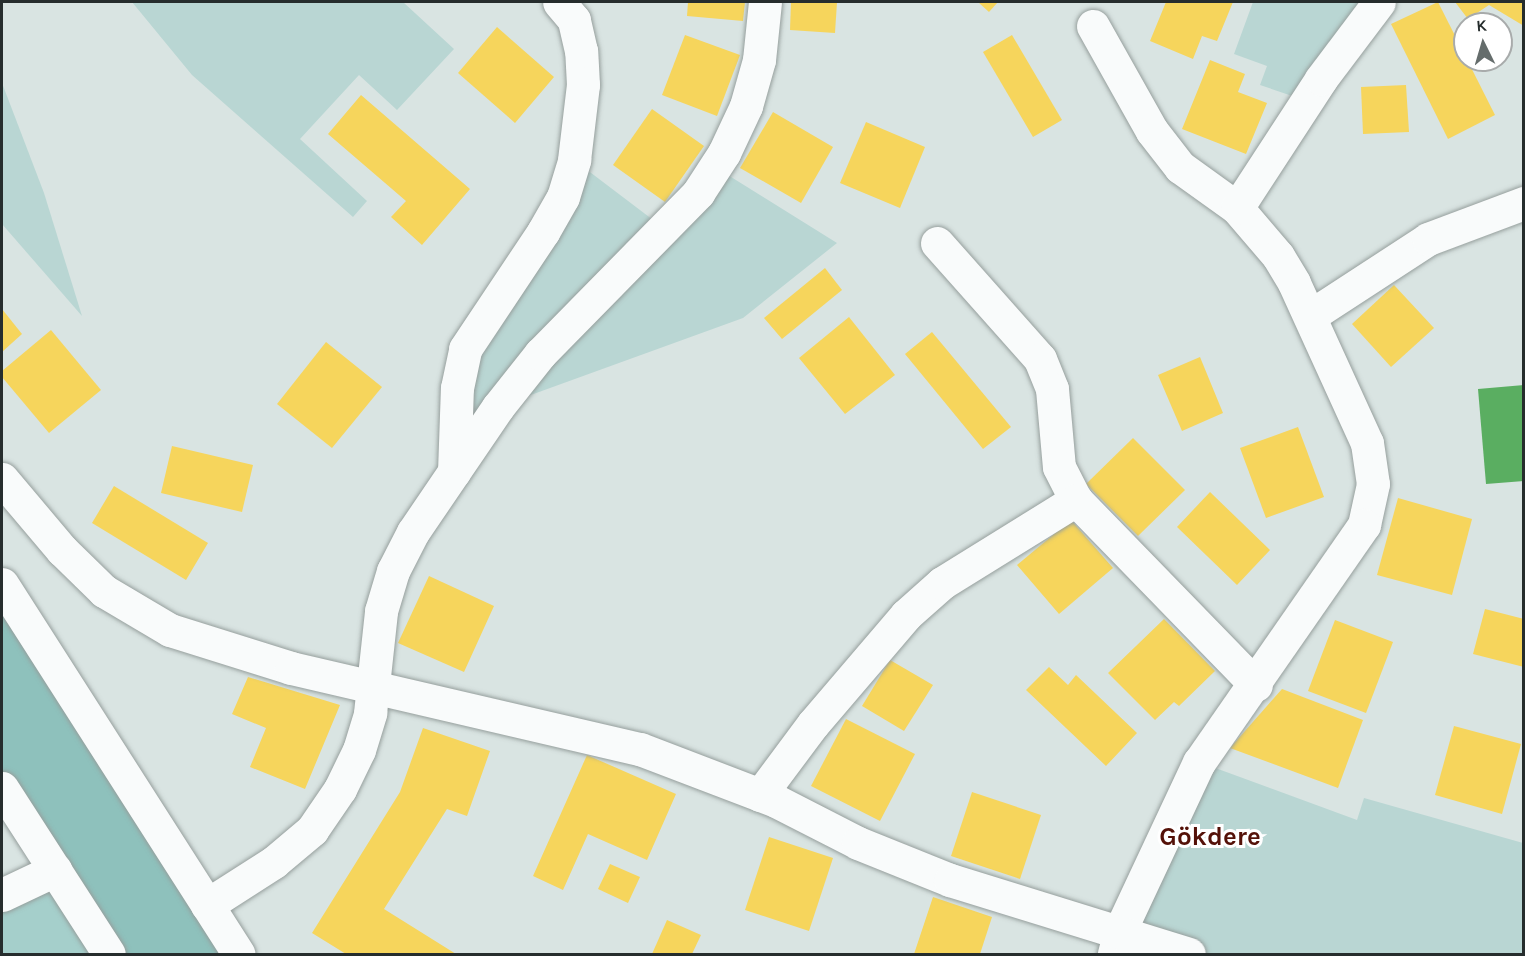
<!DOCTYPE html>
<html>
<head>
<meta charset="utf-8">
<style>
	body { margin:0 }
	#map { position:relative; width:1525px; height:956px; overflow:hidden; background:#d9e4e2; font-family:Karla,sans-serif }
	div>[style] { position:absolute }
	.green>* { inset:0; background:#b9d6d3 }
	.forest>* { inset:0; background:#a5cfcb }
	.water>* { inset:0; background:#8ec1bc }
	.homes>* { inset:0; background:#f6d55c }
	.public>* { inset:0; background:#5aae61 }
	.roads { filter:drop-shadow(0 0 2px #969f9d) drop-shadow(0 0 2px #969f9d) }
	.minor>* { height:33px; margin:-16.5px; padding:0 16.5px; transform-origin:16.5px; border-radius:16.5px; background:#f9fbfb }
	span { translate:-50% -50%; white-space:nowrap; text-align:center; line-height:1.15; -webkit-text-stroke:6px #fff; paint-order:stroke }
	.quarter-label { font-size:26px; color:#541108; font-weight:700 }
	.frame { position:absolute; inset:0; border:3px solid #262d2d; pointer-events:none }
	.north { position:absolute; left:1453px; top:12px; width:60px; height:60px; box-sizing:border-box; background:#fff; border:2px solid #a8abab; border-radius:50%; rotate:355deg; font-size:16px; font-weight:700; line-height:24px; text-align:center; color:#262d2d }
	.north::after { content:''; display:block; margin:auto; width:21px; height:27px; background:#656d6c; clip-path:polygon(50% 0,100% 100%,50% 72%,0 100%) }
</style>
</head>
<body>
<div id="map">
	<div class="green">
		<i style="clip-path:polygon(132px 2px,403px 2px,454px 49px,397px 110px,359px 75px,300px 139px,367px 201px,353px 217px,192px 75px)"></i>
		<i style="clip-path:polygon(1253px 2px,1379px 2px,1307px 101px,1260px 85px,1267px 66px,1234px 54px)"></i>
		<i style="clip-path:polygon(2px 83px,44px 193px,82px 316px,2px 224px)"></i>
		<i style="clip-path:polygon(574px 160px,665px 229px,715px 167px,837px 243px,743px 318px,498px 407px,454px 428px,457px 388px)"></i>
		<i style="clip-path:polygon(1199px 762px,1357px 820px,1364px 798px,1523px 843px,1523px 954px,1114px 954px)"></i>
	</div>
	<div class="forest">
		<i style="clip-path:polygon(55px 870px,109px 954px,2px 954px,2px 895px)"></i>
	</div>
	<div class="water">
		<i style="clip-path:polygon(2px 584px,239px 954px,109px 954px,2px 788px)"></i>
	</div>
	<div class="homes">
		<i style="clip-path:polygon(688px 2px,745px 2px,743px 21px,687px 16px)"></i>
		<i style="clip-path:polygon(791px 2px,837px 2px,835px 33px,790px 30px)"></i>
		<i style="clip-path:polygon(978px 2px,998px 2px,989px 12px)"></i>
		<i style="clip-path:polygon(1166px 2px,1233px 2px,1217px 41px,1202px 36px,1193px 59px,1150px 41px)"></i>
		<i style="clip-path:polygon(1438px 2px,1495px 115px,1448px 139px,1391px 24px)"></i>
		<i style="clip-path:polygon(1455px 2px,1524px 2px,1524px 26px,1489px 5px,1468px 19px)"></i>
		<i style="clip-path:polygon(497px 27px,554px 77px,515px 123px,458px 73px)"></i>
		<i style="clip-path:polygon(685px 35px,740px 55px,717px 116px,662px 95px)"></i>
		<i style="clip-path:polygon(1012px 35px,1062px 120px,1033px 137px,983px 52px)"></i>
		<i style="clip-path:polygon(1210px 60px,1245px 74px,1238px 92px,1267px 103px,1246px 154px,1182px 129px)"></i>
		<i style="clip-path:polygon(1406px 85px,1409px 132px,1363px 134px,1361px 87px)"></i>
		<i style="clip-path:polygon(361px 95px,470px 189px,422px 245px,391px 217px,406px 201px,328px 134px)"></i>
		<i style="clip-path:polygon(652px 109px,704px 146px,665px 202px,613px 165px)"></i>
		<i style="clip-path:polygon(773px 112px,833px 147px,801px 203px,740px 168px)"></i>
		<i style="clip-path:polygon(866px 122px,925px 147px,900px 208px,840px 183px)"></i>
		<i style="clip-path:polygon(825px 268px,842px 290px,782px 339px,764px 318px)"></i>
		<i style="clip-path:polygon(1394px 285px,1434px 328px,1391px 367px,1352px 324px)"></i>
		<i style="clip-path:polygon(2px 309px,22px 334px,2px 352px)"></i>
		<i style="clip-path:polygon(849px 317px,895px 375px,845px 414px,799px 358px)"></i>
		<i style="clip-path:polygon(51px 330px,101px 390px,49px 433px,2px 377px,2px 371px)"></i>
		<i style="clip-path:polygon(932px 332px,1011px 427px,983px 449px,905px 354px)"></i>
		<i style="clip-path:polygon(326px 342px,382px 387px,332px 448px,277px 404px)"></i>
		<i style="clip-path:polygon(1200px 357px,1223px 413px,1182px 431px,1158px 375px)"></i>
		<i style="clip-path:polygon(1298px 427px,1324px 497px,1266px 518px,1240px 448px)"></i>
		<i style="clip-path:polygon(1133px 438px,1185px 490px,1138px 536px,1086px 484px)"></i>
		<i style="clip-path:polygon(172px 446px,253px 465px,242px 512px,161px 493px)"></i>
		<i style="clip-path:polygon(114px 486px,208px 543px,186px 580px,92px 523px)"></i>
		<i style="clip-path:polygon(1210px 492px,1270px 550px,1237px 585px,1177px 527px)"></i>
		<i style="clip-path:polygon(1398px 498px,1472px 519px,1452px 595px,1377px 575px)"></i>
		<i style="clip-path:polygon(1071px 520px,1113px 568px,1059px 614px,1017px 565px)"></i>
		<i style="clip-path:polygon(429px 576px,494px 606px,464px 672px,398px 643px)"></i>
		<i style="clip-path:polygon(1485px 609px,1524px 619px,1524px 667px,1473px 654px)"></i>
		<i style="clip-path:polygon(1164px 619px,1215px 671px,1179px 706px,1174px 702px,1155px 720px,1108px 673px)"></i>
		<i style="clip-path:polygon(1335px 620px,1393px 642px,1366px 713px,1308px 691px)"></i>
		<i style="clip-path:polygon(890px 660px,933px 685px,904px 731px,862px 706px)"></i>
		<i style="clip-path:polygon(1049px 667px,1068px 685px,1076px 675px,1137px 733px,1106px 766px,1026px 690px)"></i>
		<i style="clip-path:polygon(248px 677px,340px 705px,305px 789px,250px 767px,266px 728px,232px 714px)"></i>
		<i style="clip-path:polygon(1282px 689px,1363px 720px,1338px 788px,1230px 748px)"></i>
		<i style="clip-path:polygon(846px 719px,915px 754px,880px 821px,811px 786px)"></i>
		<i style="clip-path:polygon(1454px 726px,1521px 744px,1502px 814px,1435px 795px)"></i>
		<i style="clip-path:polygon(423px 728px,490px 751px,467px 816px,447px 809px,384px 909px,456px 954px,346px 954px,312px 933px,400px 792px)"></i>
		<i style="clip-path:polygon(587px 755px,676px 794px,647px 860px,588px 834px,563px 890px,533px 876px)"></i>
		<i style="clip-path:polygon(972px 792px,1041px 815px,1020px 879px,951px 856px)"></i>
		<i style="clip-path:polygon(769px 837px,833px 858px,809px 931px,745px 910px)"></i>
		<i style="clip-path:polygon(610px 864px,640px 877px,628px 903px,598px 889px)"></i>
		<i style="clip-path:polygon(933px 897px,992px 917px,980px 954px,914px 954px)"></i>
		<i style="clip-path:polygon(667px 920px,701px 935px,692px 954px,652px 954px)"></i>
	</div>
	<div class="public">
		<i style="clip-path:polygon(1524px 385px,1524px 481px,1486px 484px,1478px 389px)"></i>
	</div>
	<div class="roads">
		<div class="minor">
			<i style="left:1093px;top:26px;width:120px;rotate:60.7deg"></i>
			<i style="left:1152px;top:131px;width:46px;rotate:52.1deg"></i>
			<i style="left:1180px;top:167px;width:70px;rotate:35.7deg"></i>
			<i style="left:1237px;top:208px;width:63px;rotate:49.5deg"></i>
			<i style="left:1278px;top:256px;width:31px;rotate:59deg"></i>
			<i style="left:1294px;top:283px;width:176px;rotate:65.5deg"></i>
			<i style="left:1367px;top:443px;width:41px;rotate:81.7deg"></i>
			<i style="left:1373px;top:484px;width:42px;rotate:102.4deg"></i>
			<i style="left:1364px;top:525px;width:289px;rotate:124.8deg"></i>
			<i style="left:1199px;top:762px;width:187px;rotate:115.1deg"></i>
			<i style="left:1120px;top:931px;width:24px;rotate:105deg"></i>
			<i style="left:1237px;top:208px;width:154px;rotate:-56.9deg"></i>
			<i style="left:1321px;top:79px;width:96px;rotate:-53deg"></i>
			<i style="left:937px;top:243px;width:155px;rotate:48.4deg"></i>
			<i style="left:1040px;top:359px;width:32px;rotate:68deg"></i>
			<i style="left:1052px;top:389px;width:78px;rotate:84.9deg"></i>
			<i style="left:1059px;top:467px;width:37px;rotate:63deg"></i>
			<i style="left:1310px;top:316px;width:141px;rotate:-33.1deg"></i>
			<i style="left:1428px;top:239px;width:103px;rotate:-20.6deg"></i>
			<i style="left:454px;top:472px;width:84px;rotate:-88deg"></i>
			<i style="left:457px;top:388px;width:40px;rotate:-78deg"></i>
			<i style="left:465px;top:349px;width:141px;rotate:-56.3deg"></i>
			<i style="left:543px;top:232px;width:40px;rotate:-60.3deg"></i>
			<i style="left:563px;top:197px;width:39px;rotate:-73deg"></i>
			<i style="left:574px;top:160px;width:76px;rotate:-83.2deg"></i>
			<i style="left:583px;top:85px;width:34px;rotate:-93deg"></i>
			<i style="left:581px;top:51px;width:32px;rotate:-103deg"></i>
			<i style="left:574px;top:20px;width:23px;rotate:-130deg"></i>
			<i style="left:2px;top:479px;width:93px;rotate:49.8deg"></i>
			<i style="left:62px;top:550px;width:59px;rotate:44.3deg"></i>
			<i style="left:104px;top:591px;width:77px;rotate:30.6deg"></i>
			<i style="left:170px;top:630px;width:127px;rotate:17.4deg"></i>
			<i style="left:291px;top:668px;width:358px;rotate:13.1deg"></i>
			<i style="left:640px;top:749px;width:146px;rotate:20.9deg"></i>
			<i style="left:776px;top:801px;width:92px;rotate:27.1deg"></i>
			<i style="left:858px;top:843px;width:99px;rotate:21.9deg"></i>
			<i style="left:950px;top:880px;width:250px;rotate:17.2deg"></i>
			<i style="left:2px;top:584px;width:439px;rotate:57.4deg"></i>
			<i style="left:2px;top:788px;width:197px;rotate:57.2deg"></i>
			<i style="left:760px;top:795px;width:89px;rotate:-53.3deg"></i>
			<i style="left:813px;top:724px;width:143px;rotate:-49.5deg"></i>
			<i style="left:906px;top:615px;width:48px;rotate:-41.6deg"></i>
			<i style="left:942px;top:583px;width:158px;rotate:-31.8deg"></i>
			<i style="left:1076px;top:500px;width:258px;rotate:45.8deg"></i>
			<i style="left:2px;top:895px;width:59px;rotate:-25.3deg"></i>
			<i style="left:207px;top:905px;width:80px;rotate:-32.7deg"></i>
			<i style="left:274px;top:862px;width:50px;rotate:-40.1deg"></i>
			<i style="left:312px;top:830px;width:50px;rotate:-55.7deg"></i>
			<i style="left:340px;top:789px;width:43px;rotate:-64deg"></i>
			<i style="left:359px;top:750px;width:39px;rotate:-73deg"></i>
			<i style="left:370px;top:713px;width:103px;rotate:-83.8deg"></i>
			<i style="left:381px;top:611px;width:42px;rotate:-73.3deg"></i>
			<i style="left:393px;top:571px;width:44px;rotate:-62.9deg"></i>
			<i style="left:413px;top:532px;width:151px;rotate:-55.8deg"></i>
			<i style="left:498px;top:407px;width:68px;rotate:-51.6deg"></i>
			<i style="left:540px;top:354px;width:226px;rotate:-45.5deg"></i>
			<i style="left:698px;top:193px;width:48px;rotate:-57deg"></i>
			<i style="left:724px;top:153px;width:52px;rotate:-64.9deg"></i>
			<i style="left:746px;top:106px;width:48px;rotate:-74.2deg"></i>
			<i style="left:759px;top:60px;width:58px;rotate:-84.1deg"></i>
		</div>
	</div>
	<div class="quarter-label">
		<span style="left:1210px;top:837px">Gökdere</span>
	</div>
	<div class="frame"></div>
	<div class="north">K</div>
</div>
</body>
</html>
